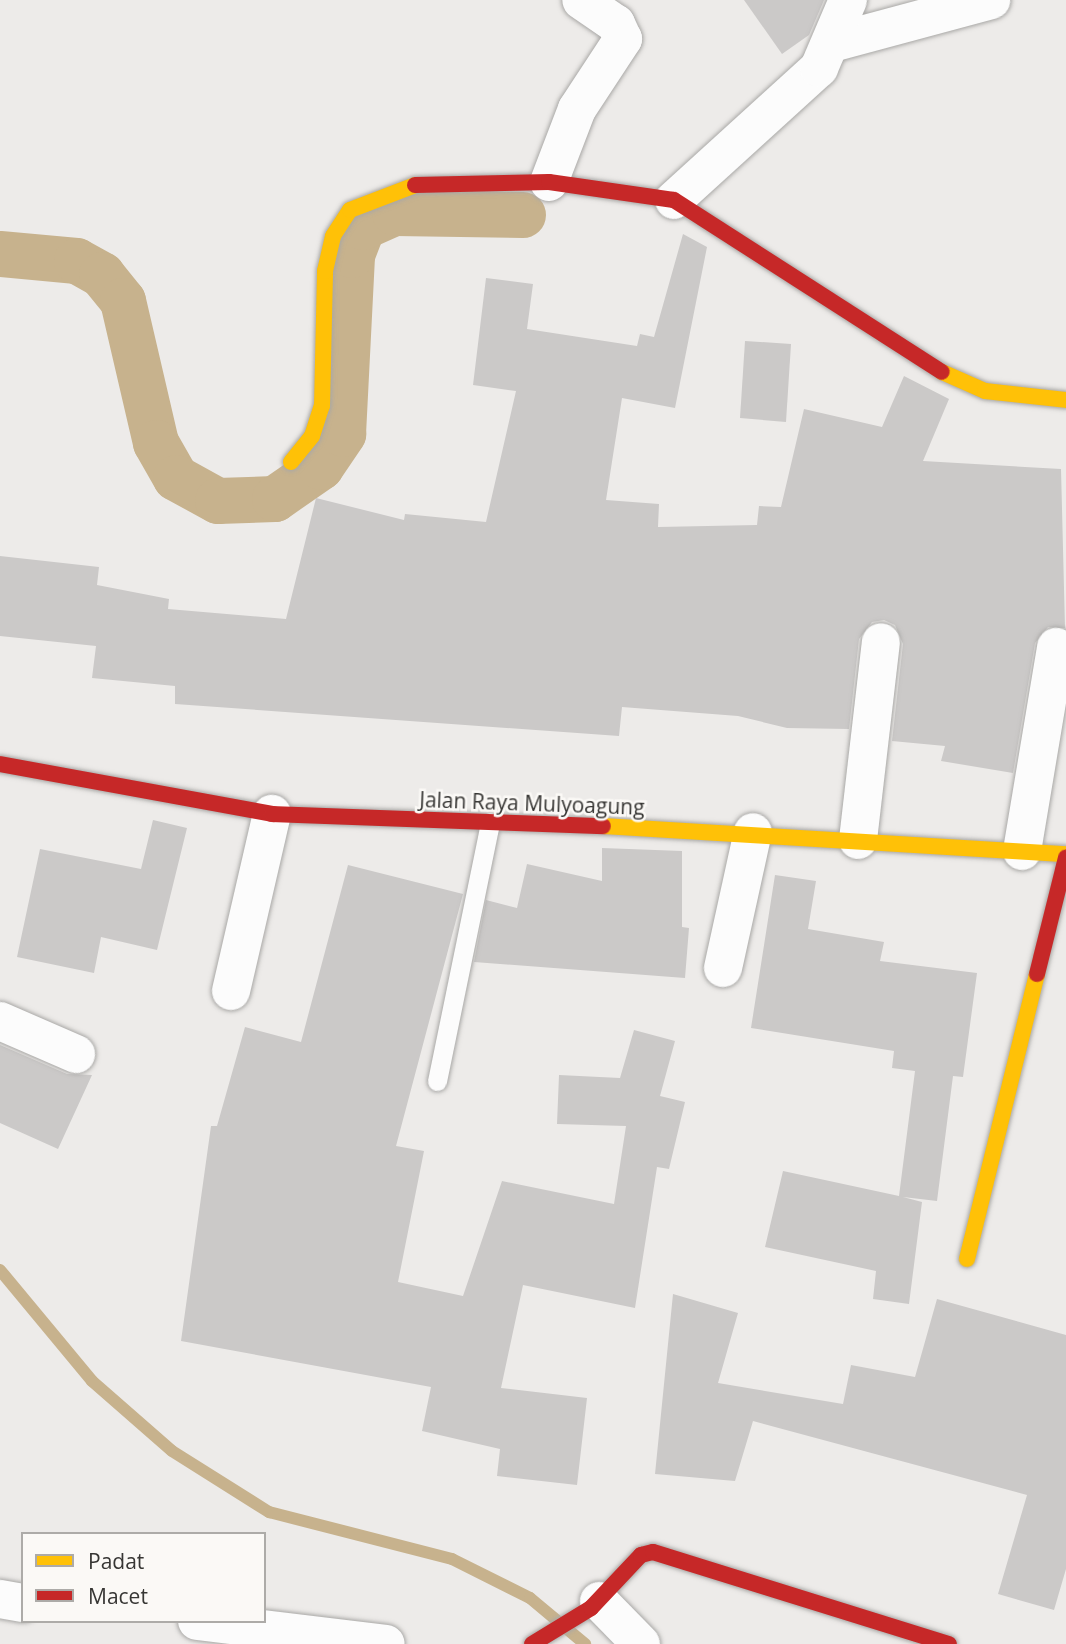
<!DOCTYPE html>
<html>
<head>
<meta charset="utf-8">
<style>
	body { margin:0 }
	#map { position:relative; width:1066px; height:1644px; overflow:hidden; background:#edebe9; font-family:"Open Sans",sans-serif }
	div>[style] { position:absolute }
	.stream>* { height:12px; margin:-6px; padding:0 6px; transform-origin:6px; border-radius:6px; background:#c7b28d }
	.canal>* { height:46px; margin:-23px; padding:0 23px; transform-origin:23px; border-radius:23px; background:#c7b28d }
	.building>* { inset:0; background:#cbc9c8 }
	.roads { filter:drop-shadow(0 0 2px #a9a8a6) drop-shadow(0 0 2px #a9a8a6) }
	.lane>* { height:19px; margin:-9.5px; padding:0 9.5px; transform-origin:9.5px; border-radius:9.5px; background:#fcfcfc }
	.street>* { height:38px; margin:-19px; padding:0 19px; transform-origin:19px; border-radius:19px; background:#fcfcfc }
	.slow>* { height:16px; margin:-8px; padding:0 8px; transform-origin:8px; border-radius:8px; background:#ffc107 }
	.jam>* { height:16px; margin:-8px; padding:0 8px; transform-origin:8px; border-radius:8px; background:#c62828 }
	span { translate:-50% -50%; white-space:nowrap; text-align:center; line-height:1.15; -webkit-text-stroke:5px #fbf9f6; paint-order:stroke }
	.street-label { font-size:21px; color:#373634 }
	.legend { position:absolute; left:21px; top:1532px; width:245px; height:91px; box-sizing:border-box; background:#fbf9f6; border:2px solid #adaba8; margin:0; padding:9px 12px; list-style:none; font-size:21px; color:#373634 }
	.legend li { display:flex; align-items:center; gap:14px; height:35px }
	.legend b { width:35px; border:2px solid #adaba8 }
</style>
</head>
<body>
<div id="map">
	<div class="stream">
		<i style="left:0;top:1270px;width:144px;rotate:50.3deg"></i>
		<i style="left:92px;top:1381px;width:106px;rotate:41.2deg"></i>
		<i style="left:172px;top:1451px;width:115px;rotate:32.2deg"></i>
		<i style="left:269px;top:1512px;width:189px;rotate:14.4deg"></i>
		<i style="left:452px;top:1559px;width:87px;rotate:26.6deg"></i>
		<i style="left:530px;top:1598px;width:72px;rotate:39.9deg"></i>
	</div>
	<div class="canal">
		<i style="left:0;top:254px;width:77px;rotate:5.2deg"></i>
		<i style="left:77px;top:261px;width:29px;rotate:29deg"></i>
		<i style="left:102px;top:275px;width:33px;rotate:51deg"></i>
		<i style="left:123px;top:301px;width:146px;rotate:76.9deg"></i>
		<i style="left:156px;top:443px;width:40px;rotate:60.3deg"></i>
		<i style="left:176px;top:478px;width:48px;rotate:28.7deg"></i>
		<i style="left:218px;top:501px;width:57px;rotate:-2deg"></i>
		<i style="left:275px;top:499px;width:56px;rotate:-34.8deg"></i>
		<i style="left:321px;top:467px;width:40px;rotate:-56deg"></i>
		<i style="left:343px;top:434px;width:179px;rotate:-87.1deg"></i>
		<i style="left:352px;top:255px;width:30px;rotate:-69deg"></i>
		<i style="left:363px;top:227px;width:35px;rotate:-24deg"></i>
		<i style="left:395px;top:213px;width:128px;rotate:0.9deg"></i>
	</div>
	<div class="building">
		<i style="clip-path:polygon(744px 0,824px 0,809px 35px,782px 54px)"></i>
		<i style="clip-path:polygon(683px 234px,707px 247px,675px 408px,622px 398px,606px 500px,659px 504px,658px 527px,757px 525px,759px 506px,781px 507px,804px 409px,882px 427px,904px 376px,949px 399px,923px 461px,1061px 469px,1065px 628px,1048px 627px,1035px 643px,1013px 773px,941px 761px,945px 746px,892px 741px,903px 644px,895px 625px,884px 620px,872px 622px,859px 639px,849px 729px,787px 728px,738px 716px,622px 707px,619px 736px,175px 704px,175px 686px,92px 678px,96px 646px,0 636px,0 556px,99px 567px,97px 585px,169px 599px,168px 609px,286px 619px,316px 498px,404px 520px,405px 514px,486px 522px,516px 391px,473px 385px,486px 278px,533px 284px,527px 329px,637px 346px,640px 334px,654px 337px)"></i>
		<i style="clip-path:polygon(745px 341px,791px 344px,786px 422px,740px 418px)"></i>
		<i style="clip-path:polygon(153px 820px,187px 828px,157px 950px,101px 937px,94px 973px,17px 957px,40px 849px,141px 869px)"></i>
		<i style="clip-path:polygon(602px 848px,682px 851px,682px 927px,689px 928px,685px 978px,474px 962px,486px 900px,517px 908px,527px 864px,602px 881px)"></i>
		<i style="clip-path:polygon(348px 865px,463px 894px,396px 1146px,424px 1151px,398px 1282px,463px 1296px,502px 1181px,614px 1204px,626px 1126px,557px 1124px,559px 1075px,620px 1078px,634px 1030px,675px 1041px,660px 1096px,685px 1102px,669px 1169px,657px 1167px,635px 1308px,523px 1285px,501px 1388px,587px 1398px,577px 1485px,497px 1476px,500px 1449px,422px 1431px,431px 1387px,181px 1341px,211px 1126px,217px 1126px,245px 1027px,301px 1042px)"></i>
		<i style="clip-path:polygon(775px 875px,816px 881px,808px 929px,884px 942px,880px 961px,977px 973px,963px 1077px,953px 1076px,937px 1201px,903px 1197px,922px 1202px,909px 1304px,873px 1299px,876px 1271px,765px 1247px,783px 1171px,899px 1196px,915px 1071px,892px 1068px,894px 1051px,751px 1028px)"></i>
		<i style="clip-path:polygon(0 1045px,67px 1074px,92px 1075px,58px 1149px,0 1123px)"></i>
		<i style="clip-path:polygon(673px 1294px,738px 1313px,718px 1383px,843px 1404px,851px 1365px,915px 1377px,937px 1299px,1066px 1335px,1066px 1569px,1054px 1610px,998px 1594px,1027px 1495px,753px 1421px,735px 1481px,655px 1474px)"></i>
	</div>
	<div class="roads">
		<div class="lane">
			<i style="left:437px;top:1081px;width:264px;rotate:-78.4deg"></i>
		</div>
		<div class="street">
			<i style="left:832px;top:43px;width:165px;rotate:-15.1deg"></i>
			<i style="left:549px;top:182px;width:78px;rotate:-69deg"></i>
			<i style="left:577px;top:109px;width:84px;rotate:-56.7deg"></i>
			<i style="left:623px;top:39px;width:17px;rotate:-115deg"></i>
			<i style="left:616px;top:24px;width:42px;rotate:-145.6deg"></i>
			<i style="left:674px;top:200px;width:196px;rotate:-42.3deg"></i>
			<i style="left:819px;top:68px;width:74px;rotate:-66.9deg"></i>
			<i style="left:858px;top:840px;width:199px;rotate:-83.4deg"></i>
			<i style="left:1022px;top:851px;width:207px;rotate:-80.5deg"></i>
			<i style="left:723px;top:968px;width:139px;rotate:-77.6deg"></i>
			<i style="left:231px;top:991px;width:182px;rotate:-77deg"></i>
			<i style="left:0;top:1021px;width:83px;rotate:23.5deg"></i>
			<i style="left:0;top:1599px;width:23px;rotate:10deg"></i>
			<i style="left:599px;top:1601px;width:60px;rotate:45.7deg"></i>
			<i style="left:197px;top:1621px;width:190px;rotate:6.9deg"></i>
		</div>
		<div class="slow">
			<i style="left:942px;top:372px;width:47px;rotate:23.8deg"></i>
			<i style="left:985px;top:391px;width:81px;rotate:6.3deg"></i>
			<i style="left:291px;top:462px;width:33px;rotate:-51deg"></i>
			<i style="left:312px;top:436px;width:32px;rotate:-72deg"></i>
			<i style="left:322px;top:406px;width:135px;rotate:-88.7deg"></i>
			<i style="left:325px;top:271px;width:36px;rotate:-77deg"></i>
			<i style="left:333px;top:236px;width:31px;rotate:-57deg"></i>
			<i style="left:350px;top:210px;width:70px;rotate:-21deg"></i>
			<i style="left:603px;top:826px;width:464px;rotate:3.5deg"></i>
			<i style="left:967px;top:1259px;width:293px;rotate:-76.2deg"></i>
		</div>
		<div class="jam">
			<i style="left:415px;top:185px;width:134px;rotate:-1.3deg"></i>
			<i style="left:549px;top:182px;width:126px;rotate:8.2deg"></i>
			<i style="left:674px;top:200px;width:318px;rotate:32.7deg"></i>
			<i style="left:0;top:764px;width:277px;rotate:10.4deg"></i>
			<i style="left:272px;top:814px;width:331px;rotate:2.1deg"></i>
			<i style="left:1037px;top:974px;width:120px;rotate:-76deg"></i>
			<i style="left:532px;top:1644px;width:69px;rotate:-31.4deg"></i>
			<i style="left:591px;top:1608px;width:73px;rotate:-46.7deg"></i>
			<i style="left:641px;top:1555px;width:12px;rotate:-14deg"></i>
			<i style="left:653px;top:1552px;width:310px;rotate:17.3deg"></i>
		</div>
	</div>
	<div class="street-label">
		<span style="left:532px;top:803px;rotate:2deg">Jalan Raya Mulyoagung</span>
	</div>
	<ul class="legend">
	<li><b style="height:9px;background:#ffc107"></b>Padat</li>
	<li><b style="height:9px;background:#c62828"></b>Macet</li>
	</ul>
</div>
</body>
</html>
